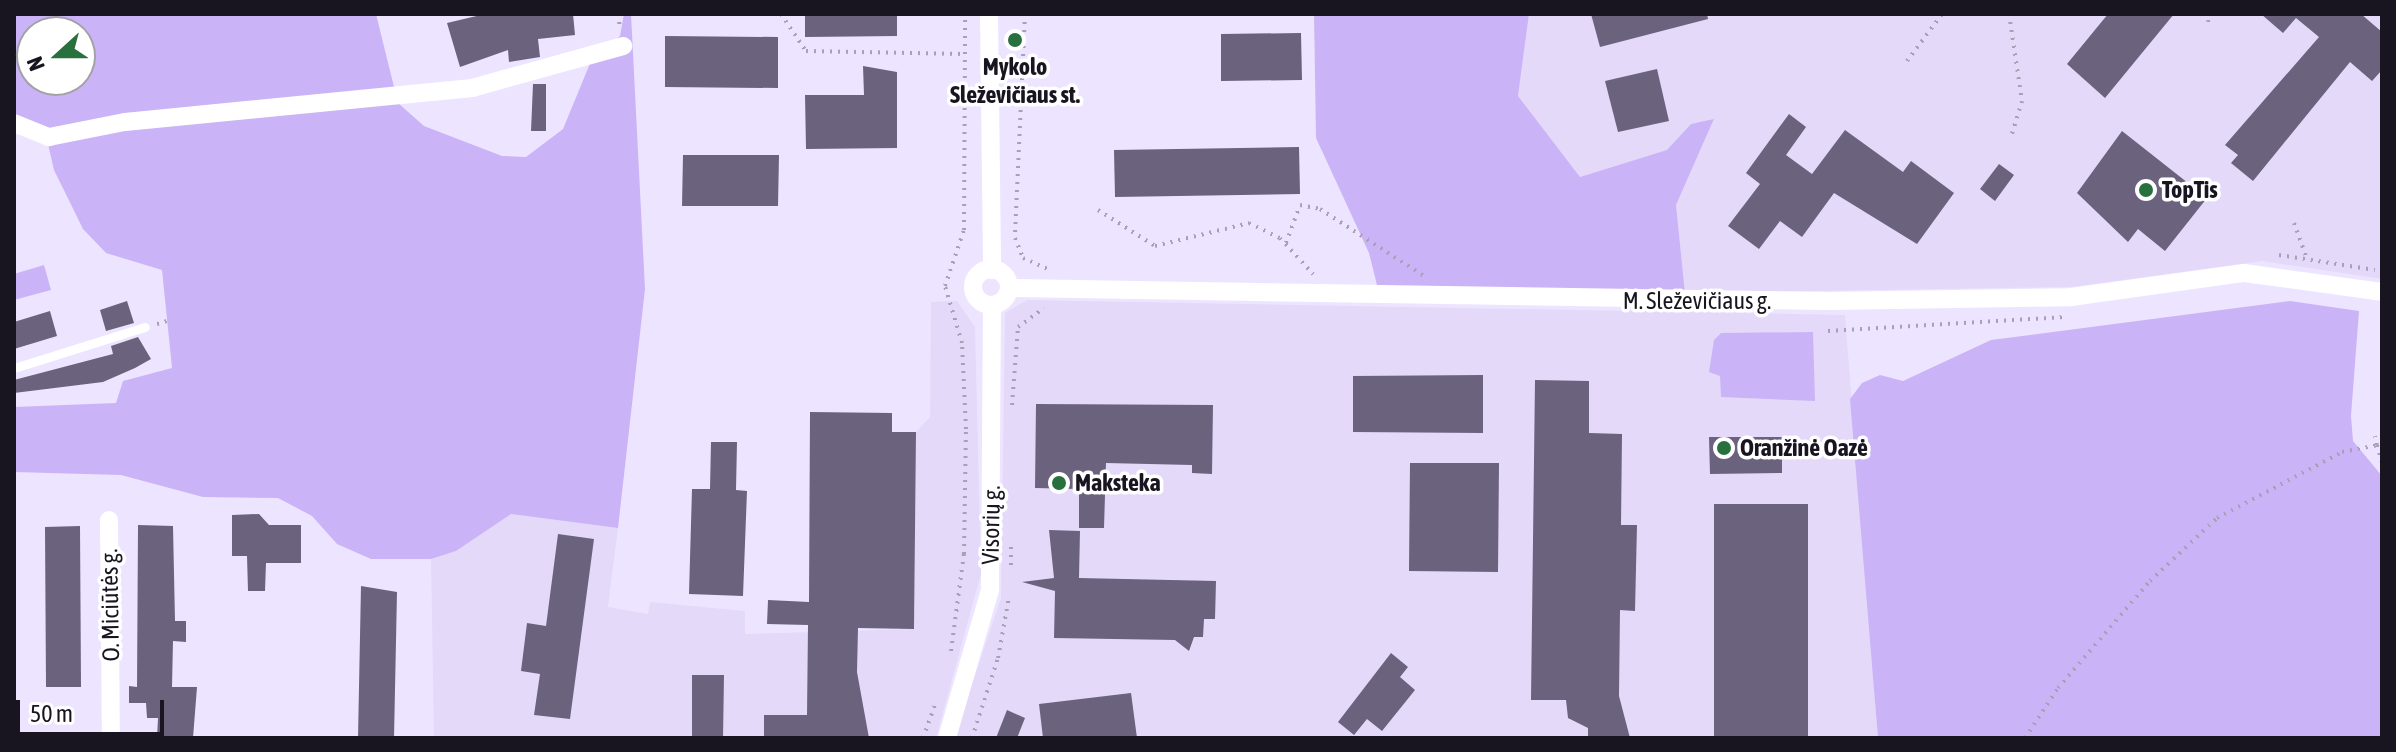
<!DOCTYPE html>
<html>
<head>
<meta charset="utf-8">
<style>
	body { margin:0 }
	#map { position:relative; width:2396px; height:752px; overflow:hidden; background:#ede5ff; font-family:"Asap Condensed",sans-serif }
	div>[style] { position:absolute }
	.built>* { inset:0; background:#e4d9f9 }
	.green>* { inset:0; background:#cbb3f7 }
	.building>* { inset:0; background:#6b627e }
	.path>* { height:4px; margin-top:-2px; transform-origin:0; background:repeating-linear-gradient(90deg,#a8a1b6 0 2px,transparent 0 8px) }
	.service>* { height:9px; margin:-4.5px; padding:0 4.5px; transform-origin:4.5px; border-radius:4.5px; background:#fff }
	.minor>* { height:18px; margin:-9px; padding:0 9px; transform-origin:9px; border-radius:9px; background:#fff }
	.minor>.ring { margin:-9px; padding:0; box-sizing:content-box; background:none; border:18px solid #fff; border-radius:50% }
	.dots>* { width:22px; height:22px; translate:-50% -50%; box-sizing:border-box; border:4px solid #fff; border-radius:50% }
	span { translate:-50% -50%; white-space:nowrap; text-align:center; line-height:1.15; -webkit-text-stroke:7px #fff; paint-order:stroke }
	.poi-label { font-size:24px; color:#191520; font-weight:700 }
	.left { translate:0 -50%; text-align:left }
	.street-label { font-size:24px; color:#191520 }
	.frame { position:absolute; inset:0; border:16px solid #191520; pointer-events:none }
	.north { position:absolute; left:16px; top:16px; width:80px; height:80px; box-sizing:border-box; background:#fff; border:2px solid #a3a1a6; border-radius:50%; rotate:249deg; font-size:22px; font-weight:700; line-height:32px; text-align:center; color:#191520 }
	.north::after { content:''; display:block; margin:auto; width:28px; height:36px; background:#28713e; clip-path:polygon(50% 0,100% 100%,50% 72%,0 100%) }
	.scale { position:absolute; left:16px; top:700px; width:148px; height:36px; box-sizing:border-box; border:4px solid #191520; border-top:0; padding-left:10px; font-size:24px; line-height:28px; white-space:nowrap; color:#191520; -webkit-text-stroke:6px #fff; paint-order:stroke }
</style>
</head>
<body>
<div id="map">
	<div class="built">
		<i style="clip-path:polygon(1529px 14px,2382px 14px,2382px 279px,2262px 261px,2072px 287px,1685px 293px,1676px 205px,1714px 120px,1691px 124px,1668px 150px,1580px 177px,1518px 96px)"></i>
		<i style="clip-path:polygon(1027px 300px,1845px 315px,1878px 738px,954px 738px,1001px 598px,1005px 313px)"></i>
		<i style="clip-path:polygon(957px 301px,975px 327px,981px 574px,936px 738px,434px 738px,431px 559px,456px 551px,511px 514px,618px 528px,608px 607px,648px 614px,650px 602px,745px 611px,745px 634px,914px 629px,916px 432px,930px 417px,931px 302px)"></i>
	</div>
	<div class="green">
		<i style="clip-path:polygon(evenodd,14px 14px,376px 14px,398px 103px,424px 126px,502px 156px,526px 157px,563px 129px,591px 61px,620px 36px,624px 14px,631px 14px,645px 289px,618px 528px,511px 514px,456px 551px,431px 559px,371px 559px,337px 544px,312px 516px,278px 498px,203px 497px,121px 475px,14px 472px,14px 407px,116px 403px,123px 381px,172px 368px,162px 270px,106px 253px,83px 229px,54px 170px,45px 131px,14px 114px,14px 14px,32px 32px,80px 32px,80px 80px,32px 80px,32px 32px)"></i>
		<i style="clip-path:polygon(1314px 14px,1529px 14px,1518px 96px,1580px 177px,1667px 150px,1691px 124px,1714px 119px,1676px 205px,1685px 293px,1378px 289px,1369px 253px,1316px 138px)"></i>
		<i style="clip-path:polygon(44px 265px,51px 290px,14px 300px,14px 274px)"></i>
		<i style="clip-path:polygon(2290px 301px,2359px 311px,2351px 416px,2353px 441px,2382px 476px,2382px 738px,1878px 738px,1850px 399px,1862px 383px,1880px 375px,1903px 381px,1991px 340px)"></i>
		<i style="clip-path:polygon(1813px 332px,1815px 401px,1721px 397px,1720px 376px,1709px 372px,1714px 340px,1721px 333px)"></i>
	</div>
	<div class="building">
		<i style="clip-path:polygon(485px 14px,573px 14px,575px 35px,538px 39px,540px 57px,509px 62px,508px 50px,460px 67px,447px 23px)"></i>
		<i style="clip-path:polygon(805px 14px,897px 14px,897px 36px,805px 37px)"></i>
		<i style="clip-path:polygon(1591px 14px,1707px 14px,1708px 19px,1600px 47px)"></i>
		<i style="clip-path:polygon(2108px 14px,2174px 14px,2105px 98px,2067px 64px)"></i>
		<i style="clip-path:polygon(2261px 14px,2361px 14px,2382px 32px,2382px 70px,2372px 81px,2350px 62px,2253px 181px,2231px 163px,2238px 155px,2225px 145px,2319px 37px,2296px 18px,2283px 33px)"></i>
		<i style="clip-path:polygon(1301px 33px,1302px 80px,1221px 81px,1221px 34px)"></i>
		<i style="clip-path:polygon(665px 36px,778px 37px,778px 88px,665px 87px)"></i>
		<i style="clip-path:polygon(863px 66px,897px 72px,897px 148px,806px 149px,805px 95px,864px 95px)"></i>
		<i style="clip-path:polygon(1657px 69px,1669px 121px,1618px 132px,1605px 81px)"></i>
		<i style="clip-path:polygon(533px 84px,546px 84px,546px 131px,531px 131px)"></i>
		<i style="clip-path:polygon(1789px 114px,1806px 127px,1786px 155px,1812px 174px,1845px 130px,1903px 172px,1911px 161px,1954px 193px,1917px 244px,1834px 193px,1802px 237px,1780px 221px,1759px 249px,1728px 226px,1760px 184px,1746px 173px)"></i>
		<i style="clip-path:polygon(2122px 131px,2207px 198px,2165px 251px,2138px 229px,2128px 242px,2077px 193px)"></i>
		<i style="clip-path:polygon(1299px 147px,1300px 194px,1115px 197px,1114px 150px)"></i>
		<i style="clip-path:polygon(683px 155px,779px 155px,778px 206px,682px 206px)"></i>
		<i style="clip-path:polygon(1999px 164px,2014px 175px,1995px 201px,1980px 189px)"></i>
		<i style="clip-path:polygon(127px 301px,134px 323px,106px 331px,100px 310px)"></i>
		<i style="clip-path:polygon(50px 311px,57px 336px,14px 349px,14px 322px)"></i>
		<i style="clip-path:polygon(138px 337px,151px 359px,135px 368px,103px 382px,14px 393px,14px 380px,113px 354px,111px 346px)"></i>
		<i style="clip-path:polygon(1483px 375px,1483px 433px,1353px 432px,1353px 376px)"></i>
		<i style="clip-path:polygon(1535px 380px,1589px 381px,1589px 433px,1622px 434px,1621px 525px,1637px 525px,1635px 611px,1620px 610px,1619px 696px,1630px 738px,1588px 737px,1588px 728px,1568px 718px,1566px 700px,1531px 700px)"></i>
		<i style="clip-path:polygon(1036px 404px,1213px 405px,1212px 474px,1192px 473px,1192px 465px,1106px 463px,1104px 528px,1079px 528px,1079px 489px,1035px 488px)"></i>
		<i style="clip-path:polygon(810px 412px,892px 413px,892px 432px,916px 432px,914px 629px,858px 628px,857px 672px,869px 738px,764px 738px,764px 715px,807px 715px,808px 625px,767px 624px,768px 600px,809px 602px)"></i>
		<i style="clip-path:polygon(1709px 437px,1782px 437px,1782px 473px,1710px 474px)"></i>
		<i style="clip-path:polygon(711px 442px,737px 442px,736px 490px,747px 491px,743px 596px,689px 594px,692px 489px,710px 489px)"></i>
		<i style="clip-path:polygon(1410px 463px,1499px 463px,1498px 572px,1409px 571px)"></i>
		<i style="clip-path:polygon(1714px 504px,1808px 504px,1808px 738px,1714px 738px)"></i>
		<i style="clip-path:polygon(259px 514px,269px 525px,301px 525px,301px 563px,266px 563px,265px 591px,248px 591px,247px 556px,232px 556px,232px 515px)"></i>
		<i style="clip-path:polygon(138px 525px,173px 526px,175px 621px,186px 621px,186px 642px,173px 641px,172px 687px,197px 687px,193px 738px,157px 738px,158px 718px,147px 718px,146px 703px,129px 703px,129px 686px,137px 687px)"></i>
		<i style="clip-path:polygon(80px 526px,81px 687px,46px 687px,45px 527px)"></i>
		<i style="clip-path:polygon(1049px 530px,1080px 531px,1079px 578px,1216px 581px,1215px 619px,1204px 619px,1203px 637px,1194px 637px,1189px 651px,1175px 640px,1054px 638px,1055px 591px,1022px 582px,1054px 578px)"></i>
		<i style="clip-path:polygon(558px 534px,594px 539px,570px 719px,534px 715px,540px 674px,521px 671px,527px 623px,546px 626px)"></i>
		<i style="clip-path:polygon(361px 586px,397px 592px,394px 738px,358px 738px)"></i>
		<i style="clip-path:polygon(1391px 653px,1408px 667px,1400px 677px,1415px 690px,1382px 731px,1367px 719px,1354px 735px,1338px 722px)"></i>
		<i style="clip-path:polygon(692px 675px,724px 675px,723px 738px,692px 738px)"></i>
		<i style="clip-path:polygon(1131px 693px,1137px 738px,1043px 738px,1039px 704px)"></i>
		<i style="clip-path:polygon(1007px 710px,1025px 718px,1017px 738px,996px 738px)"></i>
	</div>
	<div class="path">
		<i style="left:618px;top:14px;width:14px;rotate:82deg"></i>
		<i style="left:715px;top:14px;width:5px"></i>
		<i style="left:781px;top:14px;width:45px;rotate:56deg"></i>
		<i style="left:806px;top:51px;width:159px;rotate:1.1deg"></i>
		<i style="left:1025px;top:14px;width:224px;rotate:92.6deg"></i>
		<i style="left:1015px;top:238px;width:22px;rotate:68deg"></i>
		<i style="left:1023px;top:258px;width:30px;rotate:24deg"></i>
		<i style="left:2009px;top:14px;width:88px;rotate:81.5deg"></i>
		<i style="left:2022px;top:101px;width:37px;rotate:107deg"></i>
		<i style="left:2208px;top:22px;width:8px;rotate:-76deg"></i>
		<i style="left:1907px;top:61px;width:59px;rotate:-53.3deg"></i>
		<i style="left:1098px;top:210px;width:67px;rotate:32.3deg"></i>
		<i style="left:1155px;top:246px;width:97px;rotate:-13.7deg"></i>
		<i style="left:1249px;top:223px;width:34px;rotate:26deg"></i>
		<i style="left:1280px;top:238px;width:49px;rotate:47.5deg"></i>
		<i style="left:2294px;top:223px;width:38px;rotate:70deg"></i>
		<i style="left:1286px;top:243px;width:40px;rotate:-69.8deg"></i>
		<i style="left:1300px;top:205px;width:20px;rotate:11deg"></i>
		<i style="left:1320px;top:209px;width:124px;rotate:32.8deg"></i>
		<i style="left:2279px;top:255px;width:97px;rotate:8.9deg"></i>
		<i style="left:157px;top:324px;width:14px;rotate:-17deg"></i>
		<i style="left:1828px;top:331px;width:237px;rotate:-3.4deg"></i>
		<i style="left:1012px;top:405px;width:78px;rotate:-85.6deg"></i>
		<i style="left:1018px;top:327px;width:32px;rotate:-36deg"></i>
		<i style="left:2377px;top:445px;width:18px;rotate:74deg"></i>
		<i style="left:1011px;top:565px;width:24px;rotate:-90deg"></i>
		<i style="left:951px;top:651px;width:98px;rotate:-82.4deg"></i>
		<i style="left:964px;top:554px;width:125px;rotate:-89.1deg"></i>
		<i style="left:966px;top:429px;width:86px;rotate:-92.7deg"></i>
		<i style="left:962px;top:343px;width:59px;rotate:-106.6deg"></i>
		<i style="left:945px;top:286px;width:59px;rotate:-71.3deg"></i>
		<i style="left:964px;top:230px;width:216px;rotate:-89.7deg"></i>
		<i style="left:923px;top:738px;width:38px;rotate:-70deg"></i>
		<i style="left:972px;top:738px;width:84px;rotate:-72deg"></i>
		<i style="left:998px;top:658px;width:62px;rotate:-79.8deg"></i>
		<i style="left:2025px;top:738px;width:60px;rotate:-56.6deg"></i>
		<i style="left:2058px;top:688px;width:141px;rotate:-49.3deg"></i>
		<i style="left:2150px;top:581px;width:92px;rotate:-43.2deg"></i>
		<i style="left:2217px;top:518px;width:141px;rotate:-27.8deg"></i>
		<i style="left:2342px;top:452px;width:36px;rotate:-11deg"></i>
		<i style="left:2377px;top:445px;width:9px;rotate:-103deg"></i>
	</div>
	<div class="service">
		<i style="left:14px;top:368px;width:137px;rotate:-17.4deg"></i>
	</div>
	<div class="minor">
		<i style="left:989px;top:14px;width:256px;rotate:89.3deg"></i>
		<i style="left:14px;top:123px;width:38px;rotate:22deg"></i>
		<i style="left:49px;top:137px;width:77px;rotate:-11.2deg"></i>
		<i style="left:125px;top:122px;width:349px;rotate:-5.6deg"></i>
		<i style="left:472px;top:88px;width:157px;rotate:-15.5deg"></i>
		<i class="ring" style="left:973px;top:269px;width:18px;height:18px"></i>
		<i style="left:1009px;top:288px;width:820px;rotate:0.91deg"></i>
		<i style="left:1829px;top:301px;width:242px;rotate:-0.9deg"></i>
		<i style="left:2071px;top:297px;width:175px;rotate:-7.9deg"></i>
		<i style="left:2244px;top:273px;width:139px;rotate:7.8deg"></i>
		<i style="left:109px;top:520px;width:218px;rotate:89.5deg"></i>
		<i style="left:947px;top:738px;width:154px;rotate:-73.8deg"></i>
		<i style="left:990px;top:590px;width:285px;rotate:-89.6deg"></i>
	</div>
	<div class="dots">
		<i style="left:1015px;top:40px;background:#28713e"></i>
		<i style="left:2146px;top:190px;background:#28713e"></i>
		<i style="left:1724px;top:448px;background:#28713e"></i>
		<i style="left:1059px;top:483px;background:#28713e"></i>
	</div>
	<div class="poi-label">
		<span style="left:1015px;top:81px">Mykolo<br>Sleževičiaus st.</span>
		<span class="left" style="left:2162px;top:190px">TopTis</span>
		<span class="left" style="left:1740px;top:448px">Oranžinė Oazė</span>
		<span class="left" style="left:1075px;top:483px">Maksteka</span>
	</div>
	<div class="street-label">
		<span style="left:1697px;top:301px">M. Sleževičiaus g.</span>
		<span style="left:991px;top:525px;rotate:-89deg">Visorių g.</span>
		<span style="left:110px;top:605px;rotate:-91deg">O. Miciūtės g.</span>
	</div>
	<div class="frame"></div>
	<div class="north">N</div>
	<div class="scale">50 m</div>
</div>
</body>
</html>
